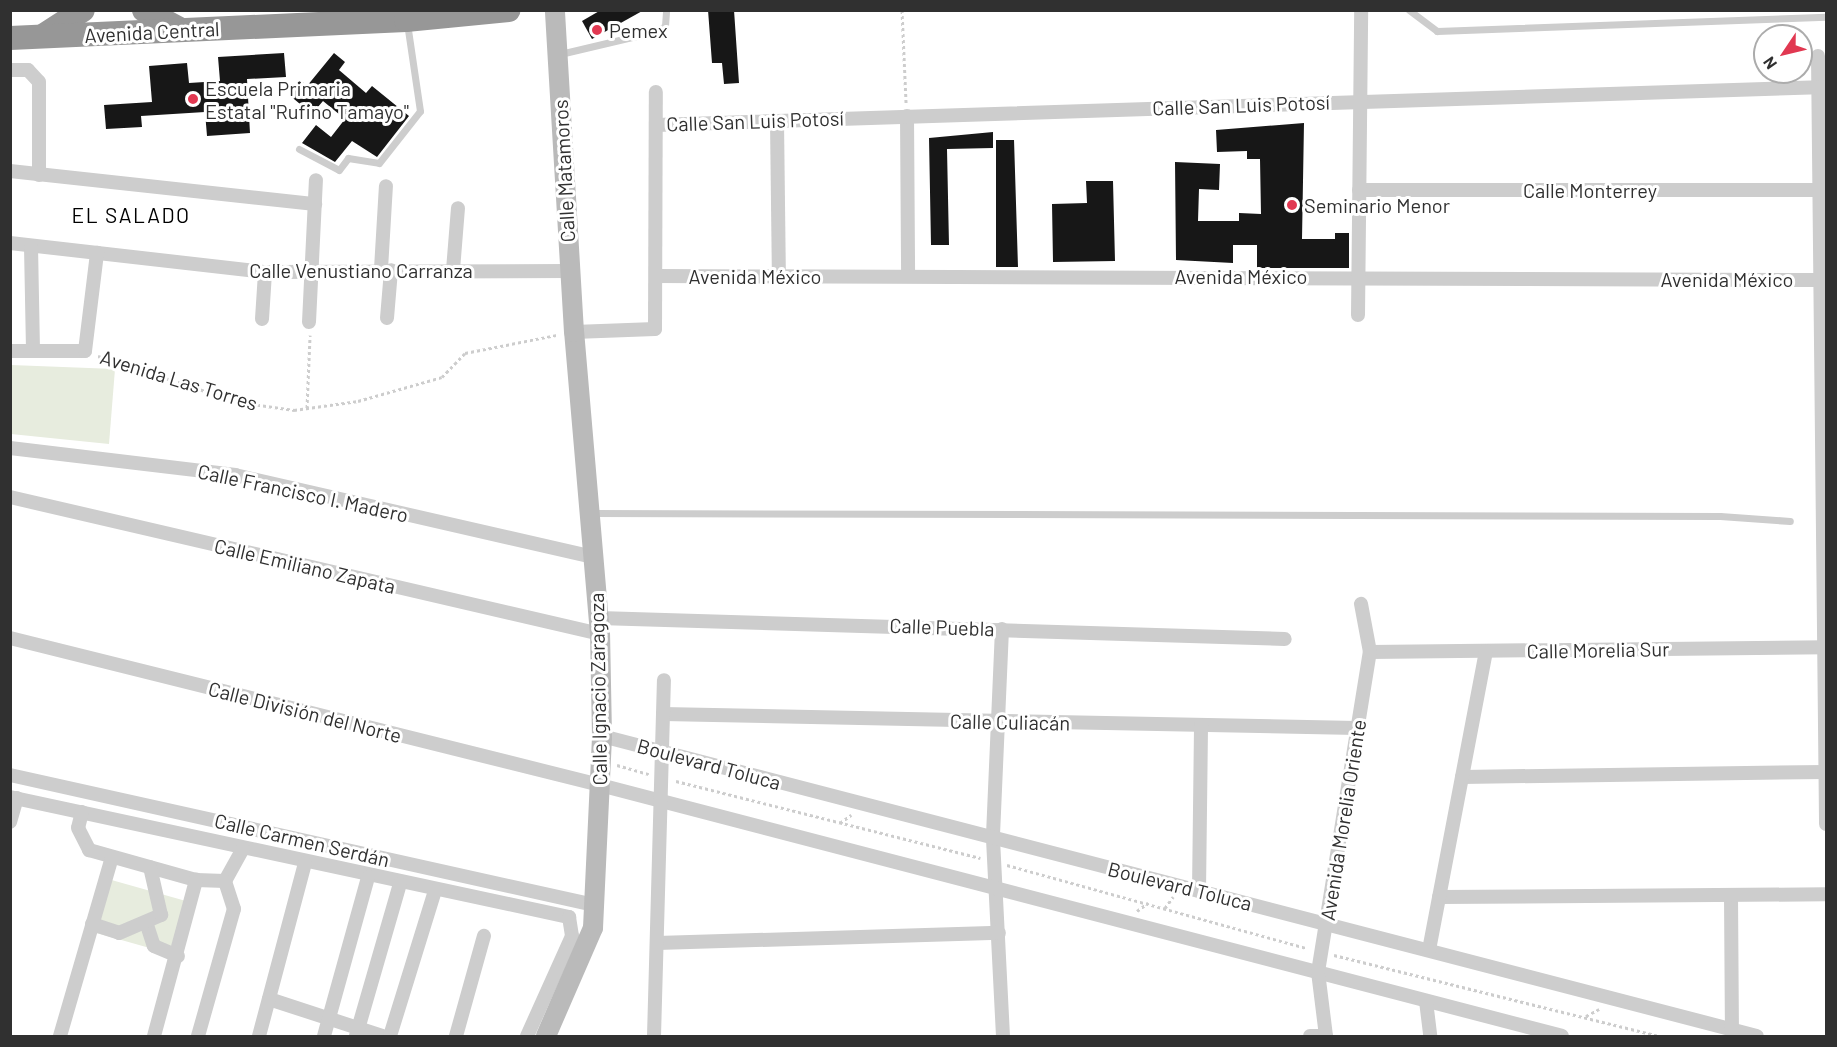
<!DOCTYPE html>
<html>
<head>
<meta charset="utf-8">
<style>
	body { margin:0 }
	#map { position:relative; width:1837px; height:1047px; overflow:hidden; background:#fff; font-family:Barlow,sans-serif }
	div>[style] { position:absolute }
	.green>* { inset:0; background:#e7ecde }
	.building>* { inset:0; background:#171717 }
	.path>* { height:3px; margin-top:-1.5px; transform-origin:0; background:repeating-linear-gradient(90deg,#cdcdcd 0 3px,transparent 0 6px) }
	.lane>* { height:7px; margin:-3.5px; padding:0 3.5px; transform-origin:3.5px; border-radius:3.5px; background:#cdcdcd }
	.street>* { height:14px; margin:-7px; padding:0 7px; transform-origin:7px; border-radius:7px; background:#cdcdcd }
	.secondary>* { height:20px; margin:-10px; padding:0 10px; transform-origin:10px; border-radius:10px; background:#bababa }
	.highway>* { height:24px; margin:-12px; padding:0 12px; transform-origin:12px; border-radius:12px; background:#979797 }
	.dots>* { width:16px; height:16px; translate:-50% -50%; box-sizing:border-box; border:3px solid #fff; border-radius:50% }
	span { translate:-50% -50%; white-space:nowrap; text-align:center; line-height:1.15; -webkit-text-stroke:6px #fff; paint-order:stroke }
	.poi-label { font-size:20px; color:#303030 }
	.left { translate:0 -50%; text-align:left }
	.street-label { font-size:20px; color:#303030 }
	.neighbourhood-label { font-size:21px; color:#000; letter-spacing:1.5px }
	.frame { position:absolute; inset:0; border:12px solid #303030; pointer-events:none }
	.north { position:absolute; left:1753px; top:24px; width:60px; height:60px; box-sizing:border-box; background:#fff; border:2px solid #acacac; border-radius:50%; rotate:235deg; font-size:16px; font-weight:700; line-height:24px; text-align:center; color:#303030 }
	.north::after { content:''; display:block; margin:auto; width:21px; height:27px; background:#e13851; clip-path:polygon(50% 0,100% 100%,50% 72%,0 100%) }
</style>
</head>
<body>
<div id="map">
	<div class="green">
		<i style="clip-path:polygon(11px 365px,115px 369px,109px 444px,11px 434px)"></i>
		<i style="clip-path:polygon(108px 879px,193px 903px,178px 956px,93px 932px)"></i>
	</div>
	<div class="building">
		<i style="clip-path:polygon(601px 10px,644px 10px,592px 39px,582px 21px)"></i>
		<i style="clip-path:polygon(708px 10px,734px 10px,739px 83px,724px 84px,722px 63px,712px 63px)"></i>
		<i style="clip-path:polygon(284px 53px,286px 77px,247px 79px,250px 133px,207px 136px,205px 112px,141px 116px,142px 127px,106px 129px,104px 105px,152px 102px,149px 66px,187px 63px,189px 83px,220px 81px,218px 57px)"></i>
		<i style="clip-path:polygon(334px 53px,345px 62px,339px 70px,366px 93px,372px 86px,409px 116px,377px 157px,352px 141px,335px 162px,302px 143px,316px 125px,331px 137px,345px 119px,323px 101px,312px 114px,288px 94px,300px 80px,307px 86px)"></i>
		<i style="clip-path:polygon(1304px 123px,1302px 239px,1335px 239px,1335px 233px,1349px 233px,1349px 268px,1257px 268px,1257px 245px,1233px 245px,1233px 263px,1176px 260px,1175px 162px,1220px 164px,1219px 190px,1199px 189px,1198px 221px,1239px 221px,1239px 213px,1261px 214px,1260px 159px,1247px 159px,1247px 151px,1217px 152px,1216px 130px)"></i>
		<i style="clip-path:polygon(993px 132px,993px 148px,947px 149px,949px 245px,931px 245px,929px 138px)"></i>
		<i style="clip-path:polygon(996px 140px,1014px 140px,1018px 267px,996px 267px)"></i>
		<i style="clip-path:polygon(1086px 181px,1113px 181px,1115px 261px,1053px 262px,1052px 204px,1087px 203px)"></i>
	</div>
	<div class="path">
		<i style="left:902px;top:10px;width:93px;rotate:87.5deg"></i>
		<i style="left:98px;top:356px;width:148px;rotate:18.1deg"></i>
		<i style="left:239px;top:402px;width:56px;rotate:8.3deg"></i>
		<i style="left:294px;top:410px;width:65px;rotate:-8deg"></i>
		<i style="left:358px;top:401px;width:87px;rotate:-15.9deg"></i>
		<i style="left:442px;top:377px;width:33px;rotate:-46deg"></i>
		<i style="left:465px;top:353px;width:94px;rotate:-11.1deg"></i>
		<i style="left:307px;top:408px;width:73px;rotate:-87.6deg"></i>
		<i style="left:617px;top:765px;width:33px;rotate:16deg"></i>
		<i style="left:676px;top:781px;width:314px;rotate:14.2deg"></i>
		<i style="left:840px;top:823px;width:14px;rotate:-36deg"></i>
		<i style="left:1007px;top:865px;width:311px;rotate:15.5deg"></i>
		<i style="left:1165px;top:908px;width:14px;rotate:-54deg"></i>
		<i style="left:1137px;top:911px;width:14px;rotate:-36deg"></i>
		<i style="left:1334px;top:955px;width:334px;rotate:14deg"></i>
		<i style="left:1586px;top:1016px;width:15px;rotate:-28deg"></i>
	</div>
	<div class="lane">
		<i style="left:1409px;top:10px;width:35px;rotate:37deg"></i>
		<i style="left:1437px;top:31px;width:389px;rotate:-2.1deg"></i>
		<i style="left:560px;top:54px;width:100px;rotate:-13.3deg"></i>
		<i style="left:657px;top:31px;width:9px;rotate:-32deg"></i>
		<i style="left:665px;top:26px;width:16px;rotate:-86deg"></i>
		<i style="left:299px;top:149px;width:45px;rotate:27.7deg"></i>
		<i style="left:339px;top:170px;width:15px;rotate:-53deg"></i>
		<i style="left:348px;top:158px;width:31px;rotate:9deg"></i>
		<i style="left:379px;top:163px;width:66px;rotate:-51.7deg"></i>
		<i style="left:420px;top:111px;width:89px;rotate:-98.4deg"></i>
		<i style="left:592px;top:513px;width:1128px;rotate:0.15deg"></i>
		<i style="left:1720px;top:516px;width:70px;rotate:4.1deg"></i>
	</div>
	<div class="street">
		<i style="left:1818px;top:56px;width:768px;rotate:89.4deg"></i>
		<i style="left:10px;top:70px;width:18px"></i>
		<i style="left:28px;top:70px;width:16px;rotate:47deg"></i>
		<i style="left:39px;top:82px;width:93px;rotate:90deg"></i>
		<i style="left:907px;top:116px;width:160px;rotate:89.6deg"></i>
		<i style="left:777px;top:121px;width:154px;rotate:89.3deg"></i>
		<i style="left:656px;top:125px;width:1171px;rotate:-1.86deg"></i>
		<i style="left:10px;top:171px;width:307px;rotate:6.2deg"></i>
		<i style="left:1359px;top:190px;width:461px"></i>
		<i style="left:10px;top:243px;width:257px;rotate:6.5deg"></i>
		<i style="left:265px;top:272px;width:304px;rotate:-0.2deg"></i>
		<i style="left:31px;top:246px;width:105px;rotate:88.9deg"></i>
		<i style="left:381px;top:269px;width:83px;rotate:-86.6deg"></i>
		<i style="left:453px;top:270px;width:62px;rotate:-85.4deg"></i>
		<i style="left:656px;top:276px;width:1170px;rotate:0.2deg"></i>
		<i style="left:1358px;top:315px;width:305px;rotate:-89.4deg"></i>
		<i style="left:387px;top:318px;width:48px;rotate:-85.2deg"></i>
		<i style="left:262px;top:319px;width:47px;rotate:-86.3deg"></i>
		<i style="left:309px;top:322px;width:142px;rotate:-87.2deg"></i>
		<i style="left:574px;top:332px;width:81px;rotate:-2.1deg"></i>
		<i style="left:655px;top:329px;width:237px;rotate:-89.8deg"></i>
		<i style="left:10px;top:351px;width:75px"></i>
		<i style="left:85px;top:351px;width:99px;rotate:-83deg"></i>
		<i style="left:10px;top:448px;width:227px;rotate:6.8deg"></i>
		<i style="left:235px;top:475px;width:367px;rotate:12.9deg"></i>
		<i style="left:10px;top:497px;width:606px;rotate:13.07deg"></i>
		<i style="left:599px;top:618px;width:686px;rotate:1.75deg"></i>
		<i style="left:1002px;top:629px;width:210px;rotate:92.5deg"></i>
		<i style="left:993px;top:839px;width:197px;rotate:87.1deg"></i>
		<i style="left:10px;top:638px;width:608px;rotate:13.99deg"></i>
		<i style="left:600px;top:785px;width:994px;rotate:14.62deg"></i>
		<i style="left:1370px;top:652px;width:456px;rotate:-0.6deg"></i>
		<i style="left:663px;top:714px;width:694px;rotate:1.16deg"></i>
		<i style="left:602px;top:736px;width:1193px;rotate:14.56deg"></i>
		<i style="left:10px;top:775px;width:598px;rotate:12.55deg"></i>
		<i style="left:1462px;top:777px;width:363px;rotate:-0.8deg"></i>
		<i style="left:10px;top:797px;width:572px;rotate:12.12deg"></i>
		<i style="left:569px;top:917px;width:19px;rotate:81deg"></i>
		<i style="left:572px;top:936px;width:110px;rotate:114.2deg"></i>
		<i style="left:82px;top:812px;width:16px;rotate:104deg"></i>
		<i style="left:78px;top:828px;width:25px;rotate:63deg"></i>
		<i style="left:89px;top:850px;width:111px;rotate:15.7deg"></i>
		<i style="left:196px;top:880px;width:29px;rotate:2deg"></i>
		<i style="left:225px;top:881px;width:37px;rotate:-61deg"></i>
		<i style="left:10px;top:822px;width:25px;rotate:-74deg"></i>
		<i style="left:1199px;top:891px;width:166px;rotate:-89.3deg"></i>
		<i style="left:1731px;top:895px;width:135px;rotate:89.6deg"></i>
		<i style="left:1439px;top:897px;width:387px;rotate:-0.4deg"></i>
		<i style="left:146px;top:922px;width:25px;rotate:72deg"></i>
		<i style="left:154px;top:946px;width:26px;rotate:23deg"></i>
		<i style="left:92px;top:924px;width:28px;rotate:18deg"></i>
		<i style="left:119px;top:933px;width:46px;rotate:-23.2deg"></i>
		<i style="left:161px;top:915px;width:49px;rotate:-102.9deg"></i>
		<i style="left:657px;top:943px;width:342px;rotate:-1.7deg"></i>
		<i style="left:1429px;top:950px;width:304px;rotate:-79.2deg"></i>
		<i style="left:269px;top:999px;width:119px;rotate:18.1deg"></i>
		<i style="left:1426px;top:1001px;width:35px;rotate:83deg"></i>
		<i style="left:60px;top:1036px;width:186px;rotate:-73.8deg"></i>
		<i style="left:154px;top:1036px;width:162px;rotate:-74.9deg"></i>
		<i style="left:198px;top:1036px;width:132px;rotate:-74.2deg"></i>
		<i style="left:234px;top:909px;width:29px;rotate:-108deg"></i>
		<i style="left:259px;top:1036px;width:179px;rotate:-75.1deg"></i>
		<i style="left:324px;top:1036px;width:165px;rotate:-74.5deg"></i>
		<i style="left:356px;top:1036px;width:158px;rotate:-73.9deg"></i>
		<i style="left:390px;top:1036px;width:152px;rotate:-72.8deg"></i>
		<i style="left:456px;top:1036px;width:104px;rotate:-74.4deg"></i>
		<i style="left:654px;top:1036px;width:356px;rotate:-88.4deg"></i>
		<i style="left:1310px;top:1036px;width:16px"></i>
		<i style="left:1326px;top:1036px;width:64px;rotate:-97.1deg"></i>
		<i style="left:1318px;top:972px;width:324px;rotate:-80.8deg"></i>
		<i style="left:1370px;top:652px;width:49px;rotate:-100.6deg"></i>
	</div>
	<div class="secondary">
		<i style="left:546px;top:1036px;width:118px;rotate:-66.5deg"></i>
		<i style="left:593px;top:928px;width:192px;rotate:-87.3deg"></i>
		<i style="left:602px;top:736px;width:102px;rotate:-91.1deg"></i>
		<i style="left:600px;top:634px;width:303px;rotate:-94.9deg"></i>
		<i style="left:574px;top:332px;width:323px;rotate:-93.4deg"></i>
	</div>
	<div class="highway">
		<i style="left:144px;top:10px;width:40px;rotate:28deg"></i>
		<i style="left:44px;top:35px;width:46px;rotate:-32.7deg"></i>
		<i style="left:10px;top:38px;width:396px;rotate:-2.6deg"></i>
		<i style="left:406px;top:20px;width:103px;rotate:-5.5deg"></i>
	</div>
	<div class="dots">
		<i style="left:597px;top:30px;background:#e13851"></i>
		<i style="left:193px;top:99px;background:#e13851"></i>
		<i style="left:1292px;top:205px;background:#e13851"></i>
	</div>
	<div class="poi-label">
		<span class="left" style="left:609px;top:30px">Pemex</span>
		<span class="left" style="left:205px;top:100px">Escuela Primaria<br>Estatal "Rufino Tamayo"</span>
		<span class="left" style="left:1304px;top:205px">Seminario Menor</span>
	</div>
	<div class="street-label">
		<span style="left:152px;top:32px;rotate:-3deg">Avenida Central</span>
		<span style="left:1241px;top:105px;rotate:-2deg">Calle San Luis Potosí</span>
		<span style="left:755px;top:121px;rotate:-2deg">Calle San Luis Potosí</span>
		<span style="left:564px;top:171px;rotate:-93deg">Calle Matamoros</span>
		<span style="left:1590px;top:190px">Calle Monterrey</span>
		<span style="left:361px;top:270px">Calle Venustiano Carranza</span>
		<span style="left:755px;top:276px">Avenida México</span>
		<span style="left:1241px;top:276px">Avenida México</span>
		<span style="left:1727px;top:279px">Avenida México</span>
		<span style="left:179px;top:380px;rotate:17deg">Avenida Las Torres</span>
		<span style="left:303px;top:493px;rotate:12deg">Calle Francisco I. Madero</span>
		<span style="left:305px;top:566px;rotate:13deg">Calle Emiliano Zapata</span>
		<span style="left:942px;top:627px;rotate:2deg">Calle Puebla</span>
		<span style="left:1598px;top:650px;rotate:-1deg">Calle Morelia Sur</span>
		<span style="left:598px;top:689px;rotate:-91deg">Calle Ignacio Zaragoza</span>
		<span style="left:305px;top:712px;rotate:14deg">Calle División del Norte</span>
		<span style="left:1010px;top:722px;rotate:1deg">Calle Culiacán</span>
		<span style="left:709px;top:764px;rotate:15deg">Boulevard Toluca</span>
		<span style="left:1343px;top:820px;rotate:-81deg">Avenida Morelia Oriente</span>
		<span style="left:302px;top:840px;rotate:13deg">Calle Carmen Serdán</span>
		<span style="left:1180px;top:886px;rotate:14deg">Boulevard Toluca</span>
	</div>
	<div class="neighbourhood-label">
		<span style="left:131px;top:215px">EL SALADO</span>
	</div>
	<div class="frame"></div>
	<div class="north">N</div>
</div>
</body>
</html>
